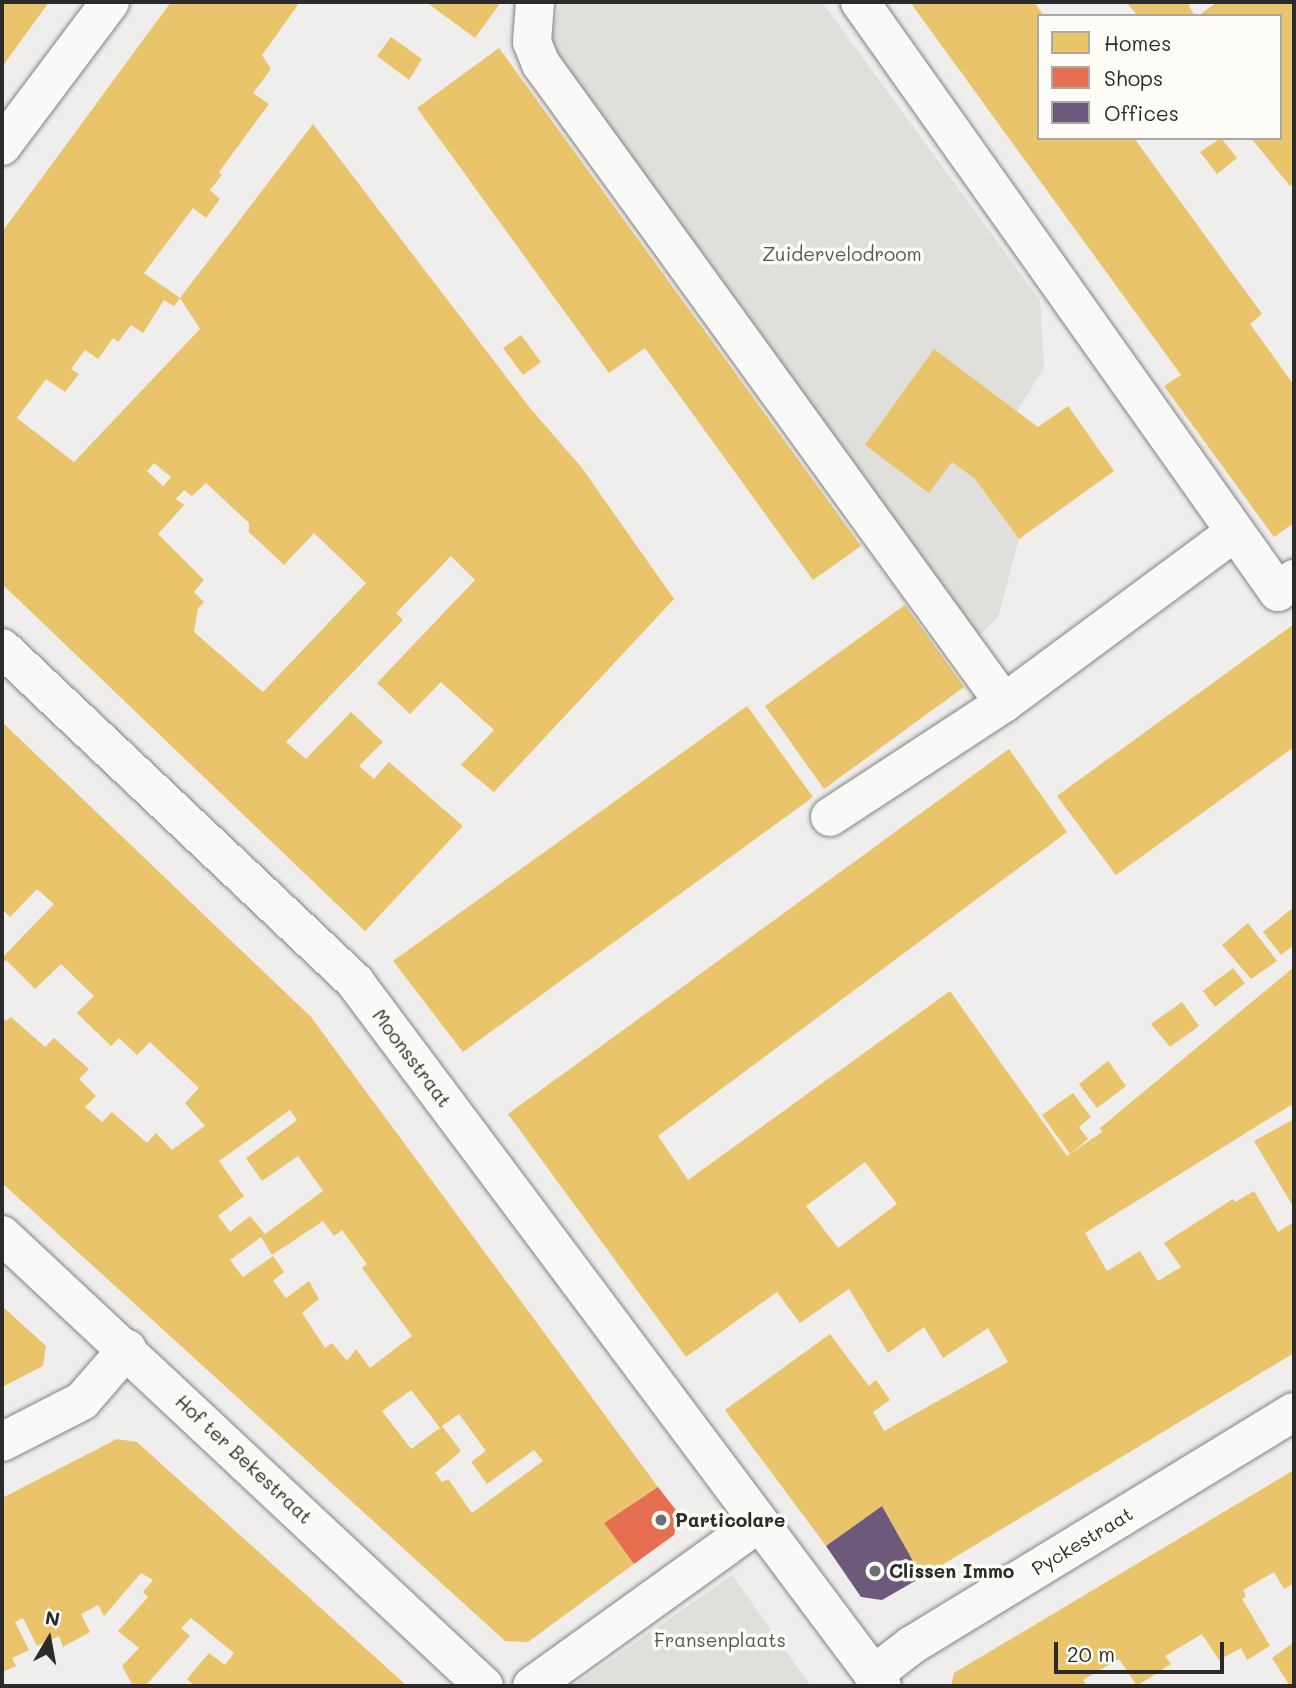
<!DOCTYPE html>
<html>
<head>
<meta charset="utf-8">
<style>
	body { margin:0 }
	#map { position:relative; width:1296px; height:1688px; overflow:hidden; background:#efeeec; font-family:Mali,sans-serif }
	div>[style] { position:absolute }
	.green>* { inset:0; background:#e0dfdc }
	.homes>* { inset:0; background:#e9c46a }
	.shops>* { inset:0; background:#e76f51 }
	.offices>* { inset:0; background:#6d597a }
	.roads { filter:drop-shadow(0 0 2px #838382) drop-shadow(0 0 2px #838382) }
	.street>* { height:38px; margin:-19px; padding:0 19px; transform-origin:19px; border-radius:19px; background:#f9f9f7 }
	.dots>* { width:19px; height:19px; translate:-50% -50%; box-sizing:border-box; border:4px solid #fdfcf7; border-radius:50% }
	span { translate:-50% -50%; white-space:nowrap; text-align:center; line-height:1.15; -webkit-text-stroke:7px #fdfcf7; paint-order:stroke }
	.park-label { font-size:19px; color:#555554 }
	.street-label { font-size:19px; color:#2b2b2b }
	.poi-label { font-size:19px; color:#2b2b2b; font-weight:700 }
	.left { translate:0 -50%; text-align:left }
	.frame { position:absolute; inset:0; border:4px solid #2b2b2b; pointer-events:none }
	.legend { position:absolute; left:1037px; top:14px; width:245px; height:126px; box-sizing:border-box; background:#fdfcf7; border:2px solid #a9a8a5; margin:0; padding:9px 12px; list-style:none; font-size:21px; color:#2b2b2b }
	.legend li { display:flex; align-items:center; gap:14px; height:35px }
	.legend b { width:35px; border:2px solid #a9a8a5 }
	.north { position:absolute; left:14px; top:1604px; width:70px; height:70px; -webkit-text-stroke:5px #fdfcf7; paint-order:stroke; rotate:10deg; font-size:19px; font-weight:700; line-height:28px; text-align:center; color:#2b2b2b }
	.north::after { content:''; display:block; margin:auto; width:24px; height:32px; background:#2b2b2b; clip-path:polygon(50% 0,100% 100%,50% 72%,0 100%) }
	.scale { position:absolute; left:1054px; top:1642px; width:170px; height:32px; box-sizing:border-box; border:4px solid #2b2b2b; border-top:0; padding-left:9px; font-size:21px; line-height:24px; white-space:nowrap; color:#2b2b2b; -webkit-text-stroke:5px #fdfcf7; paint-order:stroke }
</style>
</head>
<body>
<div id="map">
	<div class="green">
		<i style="clip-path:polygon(561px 2px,822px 2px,1040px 300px,1044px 368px,1017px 411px,934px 350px,865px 445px,929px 492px,952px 462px,975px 479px,1019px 539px,998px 617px,965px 650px,541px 64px)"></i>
		<i style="clip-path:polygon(732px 1575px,811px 1686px,573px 1686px)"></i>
	</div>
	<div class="homes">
		<i style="clip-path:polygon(2px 2px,49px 2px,2px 67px)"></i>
		<i style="clip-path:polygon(evenodd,171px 2px,300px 2px,262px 55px,271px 69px,253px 93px,269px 104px,219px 172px,222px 175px,210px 190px,220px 199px,206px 218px,193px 208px,144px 273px,180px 298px,174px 306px,164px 300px,143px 333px,131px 325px,118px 342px,113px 338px,98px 359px,85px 350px,71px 369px,79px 374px,65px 392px,46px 379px,17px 418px,74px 462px,200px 329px,180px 298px,313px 124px,530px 408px,582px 468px,674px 599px,494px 792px,461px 765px,494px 730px,441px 682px,410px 714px,377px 683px,475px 580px,451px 556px,396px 613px,403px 620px,286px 742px,306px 759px,351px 712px,383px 742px,359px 766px,374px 779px,389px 762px,463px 826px,365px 931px,2px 584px,2px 232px,171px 2px,154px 463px,171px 477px,163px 486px,147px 471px,154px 463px,171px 2px,206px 483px,249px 523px,249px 532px,284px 565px,314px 533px,366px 583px,263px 692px,194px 632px,198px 608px,204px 602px,194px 592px,204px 580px,158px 534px,184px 505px,176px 499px,184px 490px,192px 496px,206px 483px)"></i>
		<i style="clip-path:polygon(426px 2px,501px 2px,475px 38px)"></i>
		<i style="clip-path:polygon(910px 2px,1034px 2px,1044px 16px,1039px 16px,1039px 138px,1134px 138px,1262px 314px,1250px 324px,1294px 385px,1294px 523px,1274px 537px,1164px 386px,1181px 375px)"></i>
		<i style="clip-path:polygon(1126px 2px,1191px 2px,1189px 6px,1195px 16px,1138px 16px)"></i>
		<i style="clip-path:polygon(1217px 2px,1294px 2px,1294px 182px,1290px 186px,1251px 138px,1280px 138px,1280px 16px,1198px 16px)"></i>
		<i style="clip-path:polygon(391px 37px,422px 59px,409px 80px,377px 56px)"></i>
		<i style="clip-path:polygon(499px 48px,861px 546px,813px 580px,645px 348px,609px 373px,417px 108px)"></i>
		<i style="clip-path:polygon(1221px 138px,1237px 158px,1217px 174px,1200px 152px)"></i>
		<i style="clip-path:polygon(521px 335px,541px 362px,523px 375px,503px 348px)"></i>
		<i style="clip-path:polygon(934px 349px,1038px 427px,1068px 406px,1114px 471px,1019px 539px,975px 479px,952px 462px,929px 493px,865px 445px)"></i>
		<i style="clip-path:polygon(905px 605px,964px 687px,824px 789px,765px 706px)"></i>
		<i style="clip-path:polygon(1294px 624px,1294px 747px,1116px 875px,1057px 796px)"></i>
		<i style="clip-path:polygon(747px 706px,813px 797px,463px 1052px,393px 961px)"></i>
		<i style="clip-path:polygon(evenodd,2px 722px,311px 1017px,658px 1487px,604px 1523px,634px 1564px,528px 1642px,505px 1641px,2px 1183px,2px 1016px,6px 1021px,11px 1017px,45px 1047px,54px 1038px,89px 1069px,79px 1079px,96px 1096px,85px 1107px,102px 1122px,112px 1112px,147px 1143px,156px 1133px,172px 1150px,205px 1126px,185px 1103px,199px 1088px,150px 1042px,137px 1055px,119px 1038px,111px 1046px,77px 1013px,94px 996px,61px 964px,35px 989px,6px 960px,2px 964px,2px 958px,54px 904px,37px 889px,10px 917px,2px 909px,2px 722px,290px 1110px,297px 1120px,246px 1158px,262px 1181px,298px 1156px,323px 1191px,265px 1234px,250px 1216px,230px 1232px,218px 1216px,244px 1196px,219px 1161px,290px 1110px,2px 722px,323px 1221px,334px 1236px,342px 1230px,367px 1264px,362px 1268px,412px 1336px,370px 1368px,356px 1349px,347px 1361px,332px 1343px,325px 1348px,302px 1313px,319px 1299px,309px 1281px,286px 1298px,273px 1281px,284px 1272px,273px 1256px,243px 1277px,230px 1260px,261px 1237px,272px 1255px,323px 1221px,2px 722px,411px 1390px,440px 1428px,411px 1449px,382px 1411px,411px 1390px,2px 722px,459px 1414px,486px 1451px,471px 1462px,487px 1484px,534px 1450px,543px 1461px,472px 1513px,448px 1479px,442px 1482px,435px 1473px,461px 1451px,442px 1426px,459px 1414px)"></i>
		<i style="clip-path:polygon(evenodd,1009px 749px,1067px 832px,658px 1136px,688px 1180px,950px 991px,1067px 1156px,1102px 1132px,1100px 1128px,1294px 967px,1294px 1111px,1291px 1105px,1085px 1233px,1107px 1271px,1140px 1251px,1158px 1281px,1181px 1267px,1164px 1243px,1233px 1199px,1235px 1202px,1254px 1191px,1278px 1232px,1294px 1222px,1294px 1353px,922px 1577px,882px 1506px,826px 1546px,725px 1410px,830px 1334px,869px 1386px,876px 1380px,890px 1400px,873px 1412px,884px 1431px,1008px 1362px,988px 1328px,943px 1358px,924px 1327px,888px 1353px,849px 1289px,800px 1323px,777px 1292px,686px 1357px,508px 1114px,1009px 749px,865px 1162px,897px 1204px,838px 1248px,806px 1206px,865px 1162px)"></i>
		<i style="clip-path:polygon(1294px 907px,1294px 945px,1281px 955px,1263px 932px)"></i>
		<i style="clip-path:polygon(1248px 923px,1277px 961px,1251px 979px,1222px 945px)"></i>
		<i style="clip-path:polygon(1233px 968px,1245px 983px,1215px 1007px,1203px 991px)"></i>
		<i style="clip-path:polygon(1182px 1002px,1199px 1026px,1170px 1047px,1151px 1024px)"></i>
		<i style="clip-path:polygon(1108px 1061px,1126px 1086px,1097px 1108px,1079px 1084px)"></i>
		<i style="clip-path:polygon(1073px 1093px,1091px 1117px,1079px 1127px,1088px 1139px,1070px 1154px,1042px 1115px)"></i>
		<i style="clip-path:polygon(1294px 1119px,1294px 1208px,1254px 1141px)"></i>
		<i style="clip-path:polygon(2px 1306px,46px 1346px,43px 1366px,2px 1387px)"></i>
		<i style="clip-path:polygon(117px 1439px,137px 1442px,407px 1686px,195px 1686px,187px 1679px,209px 1653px,225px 1665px,234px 1653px,191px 1618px,181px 1628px,190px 1636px,145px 1686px,133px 1686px,122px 1666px,139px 1648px,118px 1631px,148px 1597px,143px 1592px,153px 1580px,141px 1573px,104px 1616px,98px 1605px,81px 1614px,90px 1632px,63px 1647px,59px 1636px,37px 1646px,23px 1618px,15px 1622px,29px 1650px,12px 1658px,16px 1666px,2px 1672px,2px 1498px)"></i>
		<i style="clip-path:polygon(1294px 1470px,1294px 1583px,1284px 1589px,1274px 1572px,1243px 1590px,1246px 1597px,1242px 1599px,1270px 1646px,1247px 1660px,1241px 1648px,1219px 1660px,1202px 1634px,1165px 1656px,1171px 1664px,1137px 1686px,1119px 1659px,1083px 1680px,1087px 1686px,951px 1686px,954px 1673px)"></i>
		<i style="clip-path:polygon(1294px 1642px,1294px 1686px,1290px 1686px,1272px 1658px)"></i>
	</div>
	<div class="shops">
		<i style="clip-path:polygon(658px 1487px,679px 1514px,674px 1535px,634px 1564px,604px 1523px)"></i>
	</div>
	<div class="offices">
		<i style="clip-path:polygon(882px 1506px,922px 1577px,882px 1600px,861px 1597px,826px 1546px)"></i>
	</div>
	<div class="roads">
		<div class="street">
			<i style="left:535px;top:2px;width:40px;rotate:94.3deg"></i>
			<i style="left:532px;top:42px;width:24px;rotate:68deg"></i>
			<i style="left:541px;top:64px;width:789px;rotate:54.07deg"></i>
			<i style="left:860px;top:2px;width:723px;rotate:54.68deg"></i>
			<i style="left:1278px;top:592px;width:21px;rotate:-39deg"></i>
			<i style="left:2px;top:146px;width:180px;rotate:-53.1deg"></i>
			<i style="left:2px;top:648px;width:486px;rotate:43.4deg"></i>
			<i style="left:355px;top:982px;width:879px;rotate:53.18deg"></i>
			<i style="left:830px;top:817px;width:208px;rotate:-33.2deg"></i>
			<i style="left:1004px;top:703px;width:286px;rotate:-36.5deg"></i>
			<i style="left:2px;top:1235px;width:660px;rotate:43.1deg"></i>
			<i style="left:2px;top:1442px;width:90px;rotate:-27.1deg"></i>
			<i style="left:82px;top:1401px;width:69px;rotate:-49.1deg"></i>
			<i style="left:873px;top:1675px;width:49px;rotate:-37.6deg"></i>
			<i style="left:912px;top:1645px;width:447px;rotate:-31.4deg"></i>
			<i style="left:532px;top:1686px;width:279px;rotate:-35.7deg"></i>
		</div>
	</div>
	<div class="dots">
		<i style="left:661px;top:1520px;background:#706f6f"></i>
		<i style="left:875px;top:1571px;background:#706f6f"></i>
	</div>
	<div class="park-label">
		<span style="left:842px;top:254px">Zuidervelodroom</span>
		<span style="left:720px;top:1640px">Fransenplaats</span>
	</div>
	<div class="street-label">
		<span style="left:412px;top:1058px;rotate:53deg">Moonsstraat</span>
		<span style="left:244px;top:1459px;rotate:43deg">Hof ter Bekestraat</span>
		<span style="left:1082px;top:1541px;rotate:-31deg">Pyckestraat</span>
	</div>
	<div class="poi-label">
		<span class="left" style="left:675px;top:1520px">Particolare</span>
		<span class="left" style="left:889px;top:1571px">Clissen Immo</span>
	</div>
	<div class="frame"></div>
	<ul class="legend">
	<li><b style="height:19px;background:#e9c46a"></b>Homes</li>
	<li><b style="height:19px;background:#e76f51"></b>Shops</li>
	<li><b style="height:19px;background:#6d597a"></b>Offices</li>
	</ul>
	<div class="north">N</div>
	<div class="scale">20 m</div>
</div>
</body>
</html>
